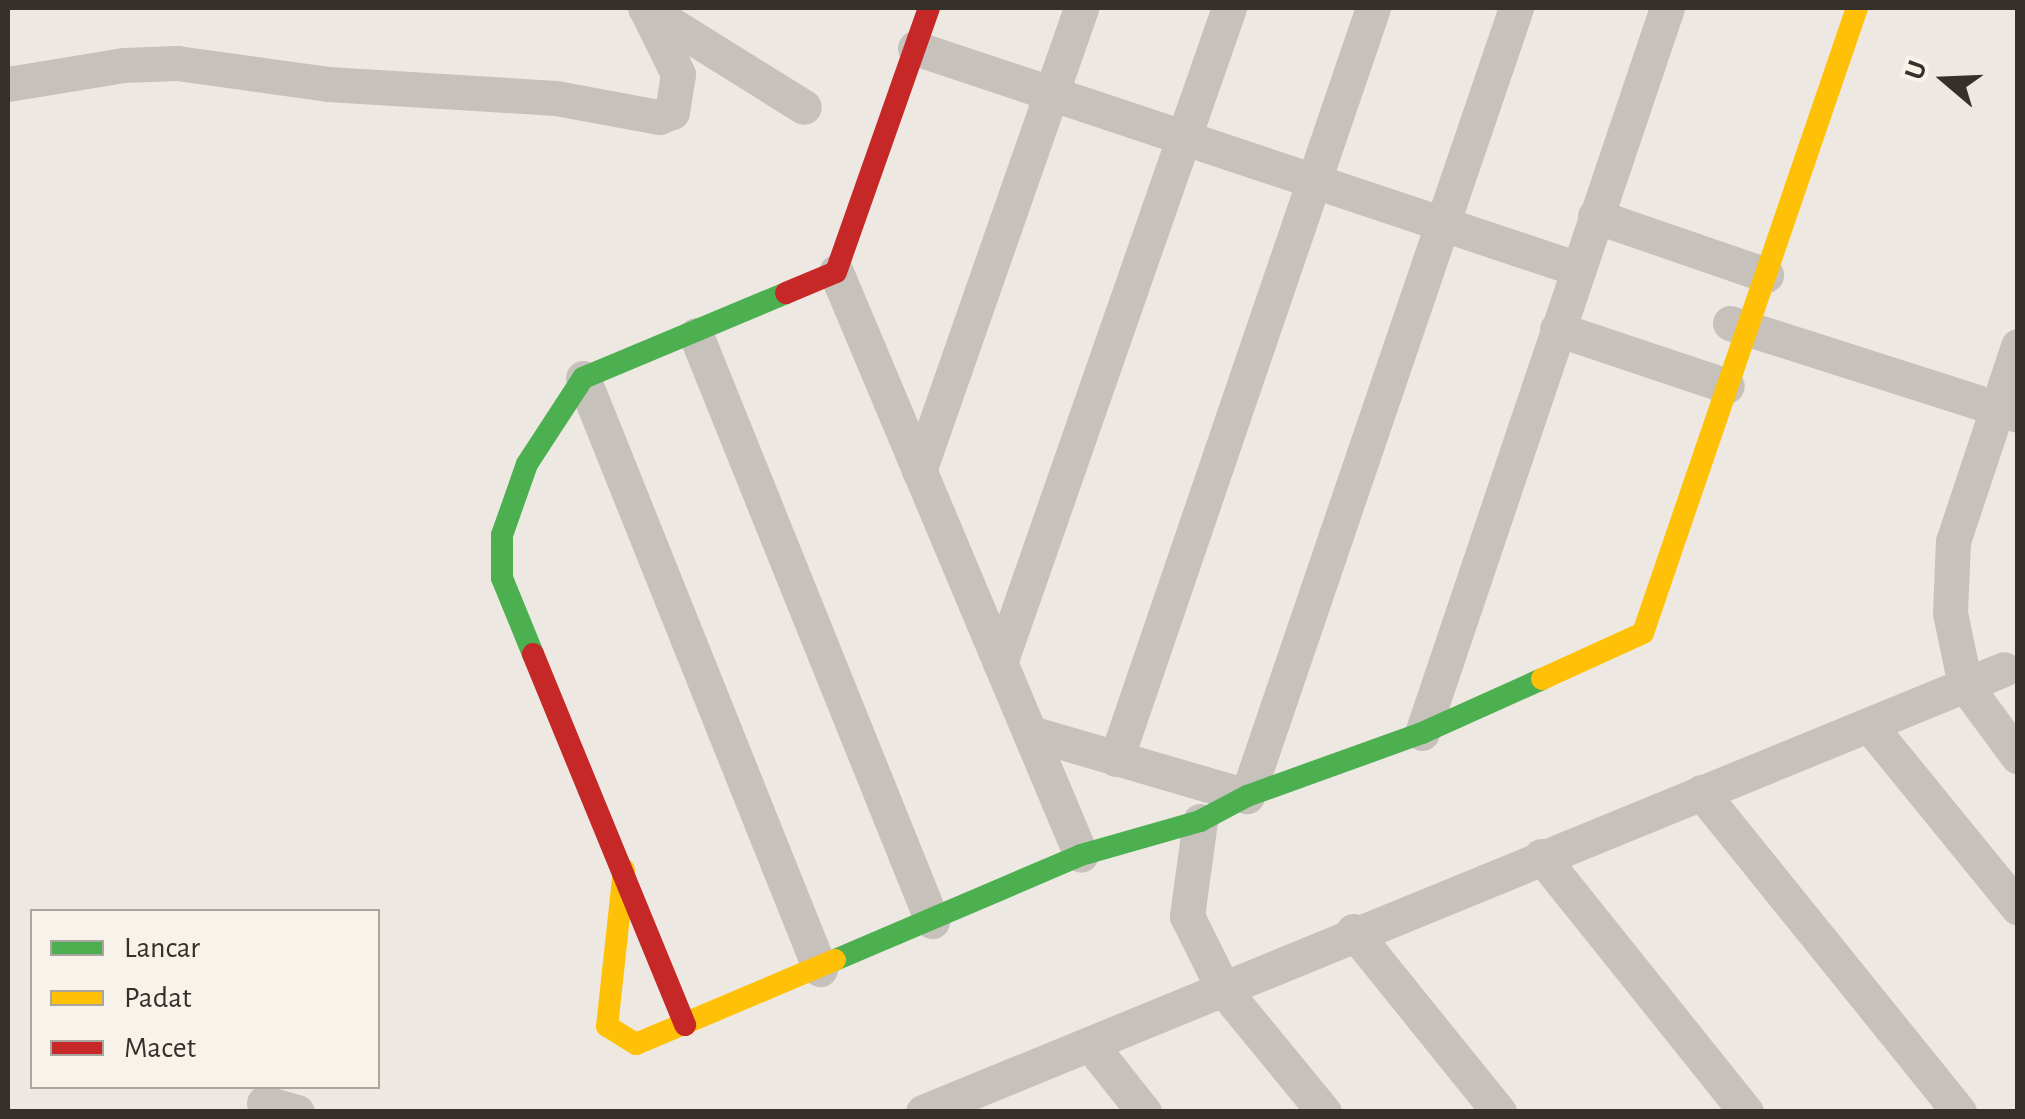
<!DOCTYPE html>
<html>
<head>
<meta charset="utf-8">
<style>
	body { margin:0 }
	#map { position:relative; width:2025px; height:1119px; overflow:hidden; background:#ede9e2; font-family:"Alegreya Sans",sans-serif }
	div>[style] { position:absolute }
	.street>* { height:35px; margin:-17.5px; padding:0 17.5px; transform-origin:17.5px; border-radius:17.5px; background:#c6c1bb }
	.fast>* { height:22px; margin:-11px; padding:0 11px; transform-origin:11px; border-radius:11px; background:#4caf50 }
	.slow>* { height:22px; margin:-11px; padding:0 11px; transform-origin:11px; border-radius:11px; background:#ffc107 }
	.jam>* { height:22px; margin:-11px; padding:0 11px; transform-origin:11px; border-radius:11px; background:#c62828 }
	span { translate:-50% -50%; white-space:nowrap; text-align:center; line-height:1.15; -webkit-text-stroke:9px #f8f3ea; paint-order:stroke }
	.frame { position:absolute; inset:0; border:10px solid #362f2a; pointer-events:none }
	.legend { position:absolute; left:30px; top:909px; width:350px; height:180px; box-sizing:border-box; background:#f8f3ea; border:2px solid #aaa59d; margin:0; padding:12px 18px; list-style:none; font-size:30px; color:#362f2a }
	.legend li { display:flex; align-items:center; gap:20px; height:50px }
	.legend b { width:50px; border:2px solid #aaa59d }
	.north { position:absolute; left:1895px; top:30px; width:100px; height:100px; -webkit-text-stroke:8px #f8f3ea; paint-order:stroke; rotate:289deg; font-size:28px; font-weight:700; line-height:40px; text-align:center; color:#362f2a }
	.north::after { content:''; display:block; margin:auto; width:35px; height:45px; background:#362f2a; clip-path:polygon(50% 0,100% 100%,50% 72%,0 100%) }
</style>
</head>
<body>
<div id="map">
	<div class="street">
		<i style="left:645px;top:8px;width:187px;rotate:31.9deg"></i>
		<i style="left:915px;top:48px;width:699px;rotate:18.43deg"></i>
		<i style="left:8px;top:84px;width:117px;rotate:-9.4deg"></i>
		<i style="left:123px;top:65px;width:54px;rotate:-2.1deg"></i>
		<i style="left:177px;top:63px;width:152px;rotate:7.9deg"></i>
		<i style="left:328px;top:84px;width:228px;rotate:3.5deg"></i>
		<i style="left:556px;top:98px;width:105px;rotate:10.5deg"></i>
		<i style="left:659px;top:117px;width:14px;rotate:-21deg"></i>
		<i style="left:672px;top:112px;width:38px;rotate:-81deg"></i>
		<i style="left:678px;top:74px;width:72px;rotate:-116.2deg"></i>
		<i style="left:1595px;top:216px;width:181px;rotate:19deg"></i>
		<i style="left:836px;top:272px;width:632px;rotate:67.21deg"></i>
		<i style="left:1730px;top:323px;width:302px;rotate:17.7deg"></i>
		<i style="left:1557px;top:329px;width:179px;rotate:18.5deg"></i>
		<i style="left:696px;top:335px;width:632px;rotate:68.06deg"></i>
		<i style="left:2018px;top:346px;width:206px;rotate:108.4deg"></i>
		<i style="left:1953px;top:541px;width:72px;rotate:92.4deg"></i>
		<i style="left:1950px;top:613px;width:74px;rotate:78.2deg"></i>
		<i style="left:1965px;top:685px;width:89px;rotate:53.6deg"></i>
		<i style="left:583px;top:378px;width:637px;rotate:68.15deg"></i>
		<i style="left:919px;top:471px;width:491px;rotate:-70.7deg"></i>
		<i style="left:1000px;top:663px;width:694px;rotate:-70.73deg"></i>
		<i style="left:1869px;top:725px;width:236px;rotate:50.8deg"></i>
		<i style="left:1031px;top:733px;width:225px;rotate:16.3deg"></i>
		<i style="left:1247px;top:796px;width:833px;rotate:-71.15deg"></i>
		<i style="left:1422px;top:733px;width:765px;rotate:-71.33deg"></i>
		<i style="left:1116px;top:759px;width:794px;rotate:-71.11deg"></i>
		<i style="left:1701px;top:792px;width:411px;rotate:51.1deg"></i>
		<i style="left:1200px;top:821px;width:96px;rotate:97.8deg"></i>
		<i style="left:1187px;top:916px;width:81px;rotate:63.7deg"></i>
		<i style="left:1223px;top:989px;width:159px;rotate:50.6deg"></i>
		<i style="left:1541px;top:856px;width:328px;rotate:51.3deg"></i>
		<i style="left:1353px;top:931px;width:233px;rotate:51.1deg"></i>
		<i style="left:1090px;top:1044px;width:87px;rotate:51.5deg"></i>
		<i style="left:264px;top:1103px;width:34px;rotate:15deg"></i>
		<i style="left:923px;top:1112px;width:1168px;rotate:-22.28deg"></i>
	</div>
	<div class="fast">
		<i style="left:533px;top:654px;width:82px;rotate:-112.2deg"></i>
		<i style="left:502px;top:578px;width:43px;rotate:-90deg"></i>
		<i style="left:502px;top:535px;width:75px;rotate:-70.6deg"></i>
		<i style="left:527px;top:464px;width:103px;rotate:-56.9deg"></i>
		<i style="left:583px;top:378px;width:220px;rotate:-22.7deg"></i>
		<i style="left:835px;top:960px;width:267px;rotate:-23.1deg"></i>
		<i style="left:1081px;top:855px;width:124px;rotate:-15.9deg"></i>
		<i style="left:1200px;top:821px;width:53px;rotate:-28deg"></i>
		<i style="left:1247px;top:796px;width:186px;rotate:-19.8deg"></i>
		<i style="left:1422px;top:733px;width:132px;rotate:-24.2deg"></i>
	</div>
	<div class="slow">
		<i style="left:1542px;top:679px;width:111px;rotate:-24.5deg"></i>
		<i style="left:1643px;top:633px;width:661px;rotate:-71.1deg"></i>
		<i style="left:624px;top:870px;width:157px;rotate:96.2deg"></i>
		<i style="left:607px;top:1026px;width:34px;rotate:32deg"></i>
		<i style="left:636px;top:1044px;width:216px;rotate:-22.9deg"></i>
	</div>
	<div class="jam">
		<i style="left:786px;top:293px;width:54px;rotate:-22.8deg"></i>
		<i style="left:836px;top:272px;width:280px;rotate:-70.6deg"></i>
		<i style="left:533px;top:654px;width:401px;rotate:67.7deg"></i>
	</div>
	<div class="frame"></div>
	<ul class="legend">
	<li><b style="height:12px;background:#4caf50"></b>Lancar</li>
	<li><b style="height:12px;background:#ffc107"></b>Padat</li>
	<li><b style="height:12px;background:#c62828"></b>Macet</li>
	</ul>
	<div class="north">U</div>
</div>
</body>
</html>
